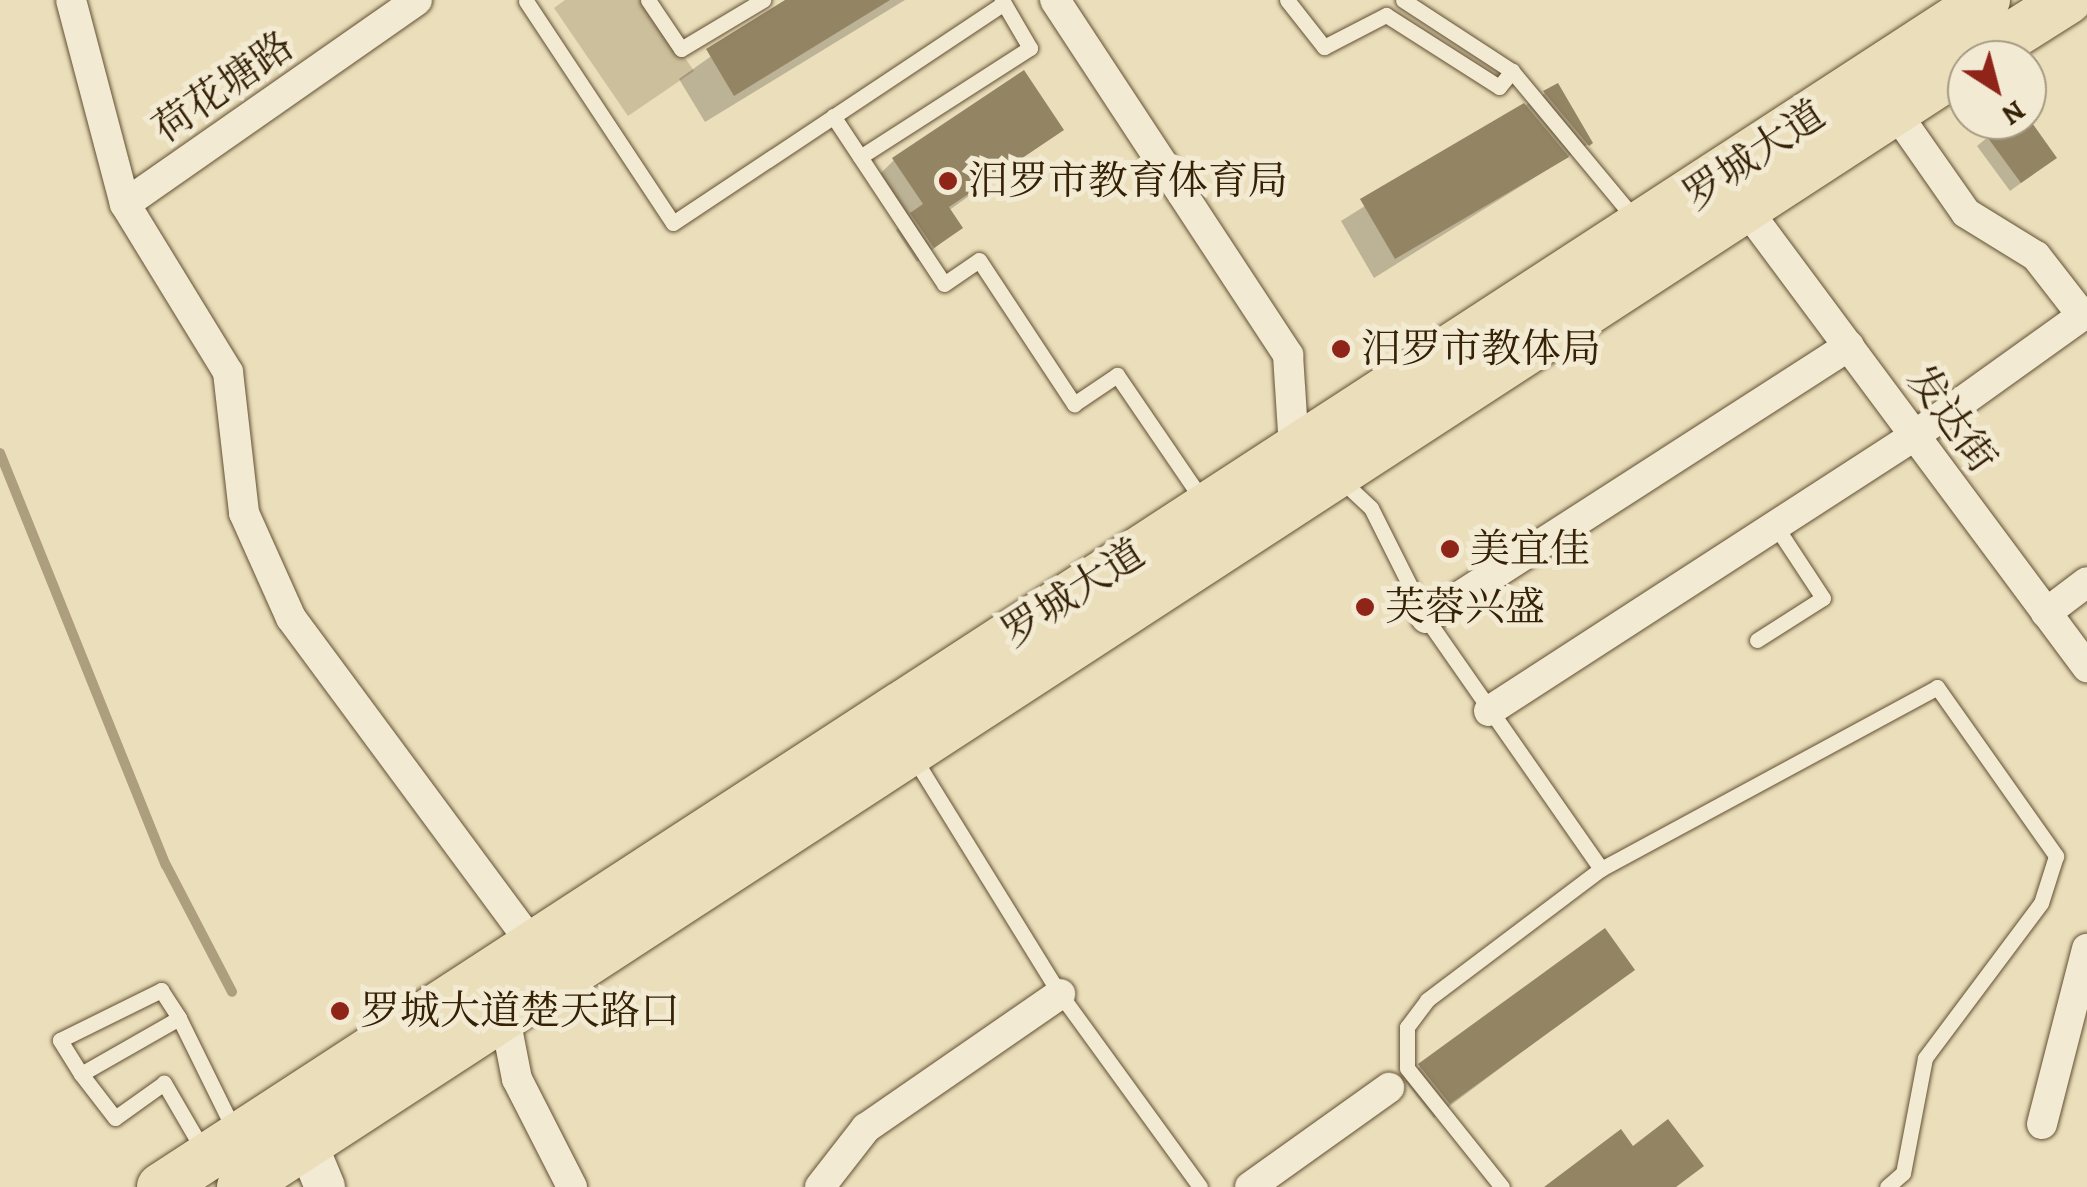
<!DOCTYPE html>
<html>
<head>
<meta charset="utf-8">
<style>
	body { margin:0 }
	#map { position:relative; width:2087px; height:1187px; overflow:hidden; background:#ebdfbb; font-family:Alegreya,"Noto Serif SC",serif }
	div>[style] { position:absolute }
	.green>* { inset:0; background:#ccbf9c }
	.shadow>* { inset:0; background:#0003 }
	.stream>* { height:10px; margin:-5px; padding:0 5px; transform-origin:5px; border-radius:5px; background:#ad9e7d }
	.building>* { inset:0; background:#938464 }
	.roads { filter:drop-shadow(0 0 2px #625033) drop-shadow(0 0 2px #625033) }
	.service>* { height:15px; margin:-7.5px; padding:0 7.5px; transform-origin:7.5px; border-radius:7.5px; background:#f2ead3 }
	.minor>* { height:30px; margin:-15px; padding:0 15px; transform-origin:15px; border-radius:15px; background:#f2ead3 }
	.secondary>* { height:40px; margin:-20px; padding:0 20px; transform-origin:20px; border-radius:20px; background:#f2ead3 }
	.trunk>* { height:48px; margin:-24px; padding:0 24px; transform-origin:24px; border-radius:24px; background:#ebdfbb }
	.dots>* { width:28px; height:28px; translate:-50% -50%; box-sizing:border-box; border:5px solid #f2ead3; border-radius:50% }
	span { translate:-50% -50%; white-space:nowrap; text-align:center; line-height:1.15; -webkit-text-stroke:10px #f2ead3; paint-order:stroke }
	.street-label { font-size:40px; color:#342106 }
	.poi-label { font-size:40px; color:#342106 }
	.left { translate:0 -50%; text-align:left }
	.north { position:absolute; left:1947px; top:40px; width:100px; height:100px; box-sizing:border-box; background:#f2ead3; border:2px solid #a69a81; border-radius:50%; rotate:144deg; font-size:28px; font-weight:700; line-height:40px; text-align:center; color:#342106 }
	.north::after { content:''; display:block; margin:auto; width:35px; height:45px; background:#8f2418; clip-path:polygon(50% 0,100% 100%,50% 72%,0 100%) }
</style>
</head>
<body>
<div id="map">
	<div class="green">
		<i style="clip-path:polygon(565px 0,645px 0,694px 71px,628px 116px,554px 8px)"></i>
	</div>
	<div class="shadow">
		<i style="clip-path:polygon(790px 0,905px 0,705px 122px,679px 79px)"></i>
		<i style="clip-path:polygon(1545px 93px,1590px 143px,1374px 278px,1341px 221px)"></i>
		<i style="clip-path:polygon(2009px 120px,2027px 120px,2043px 167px,2010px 191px,1977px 146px)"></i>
		<i style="clip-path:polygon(1061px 130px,948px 211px,960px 228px,917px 262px,896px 230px,907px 219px,878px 176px,894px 160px)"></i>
		<i style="clip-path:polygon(1632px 969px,1434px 1118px,1405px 1081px,1420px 1066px)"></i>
	</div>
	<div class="stream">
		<i style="left:0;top:453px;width:444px;rotate:68.1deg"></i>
		<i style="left:166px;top:865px;width:143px;rotate:62.5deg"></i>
	</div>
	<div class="building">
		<i style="clip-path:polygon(785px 0,890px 0,734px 96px,706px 49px)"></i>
		<i style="clip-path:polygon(1024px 70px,1064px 130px,949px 207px,963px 228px,934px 248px,910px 213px,923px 204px,892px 158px)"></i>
		<i style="clip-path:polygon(1558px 83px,1593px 143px,1589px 146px,1543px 91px)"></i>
		<i style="clip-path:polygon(1524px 103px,1569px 157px,1395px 259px,1360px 199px)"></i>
		<i style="clip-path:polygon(2005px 120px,2030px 120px,2057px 158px,2021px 183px,1985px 134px)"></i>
		<i style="clip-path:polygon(1605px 928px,1635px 970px,1450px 1104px,1418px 1064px)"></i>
		<i style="clip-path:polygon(1668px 1119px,1704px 1166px,1676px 1187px,1544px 1187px,1621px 1129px,1633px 1146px)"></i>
	</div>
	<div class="roads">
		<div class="service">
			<i style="left:648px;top:0;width:59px;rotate:56deg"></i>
			<i style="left:681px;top:49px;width:96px;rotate:-30.9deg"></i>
			<i style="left:1287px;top:0;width:60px;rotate:51.8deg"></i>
			<i style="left:1324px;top:47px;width:70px;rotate:-27.3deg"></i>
			<i style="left:1386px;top:15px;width:134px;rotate:32.5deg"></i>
			<i style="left:1499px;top:87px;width:21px;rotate:-51deg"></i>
			<i style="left:1403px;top:0;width:130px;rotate:33.1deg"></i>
			<i style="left:1512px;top:71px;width:197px;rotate:50.3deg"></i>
			<i style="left:526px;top:1px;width:266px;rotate:56.5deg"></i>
			<i style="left:673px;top:223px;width:397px;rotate:-33.6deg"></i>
			<i style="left:833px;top:116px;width:201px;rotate:56.5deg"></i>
			<i style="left:944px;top:284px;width:42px;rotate:-34.4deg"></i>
			<i style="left:979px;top:260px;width:173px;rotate:56.6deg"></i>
			<i style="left:1074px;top:404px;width:52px;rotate:-34deg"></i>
			<i style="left:1117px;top:375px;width:156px;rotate:55.7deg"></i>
			<i style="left:860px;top:157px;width:202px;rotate:-32.7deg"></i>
			<i style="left:1030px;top:48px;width:56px;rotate:-120.3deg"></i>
			<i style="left:1338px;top:477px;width:45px;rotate:43.2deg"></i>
			<i style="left:1371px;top:508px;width:123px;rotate:63.4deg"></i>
			<i style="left:1426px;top:618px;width:306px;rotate:55.1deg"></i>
			<i style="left:1757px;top:640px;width:78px;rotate:-32.5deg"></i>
			<i style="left:1823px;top:598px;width:84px;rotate:-123.3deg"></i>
			<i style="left:914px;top:758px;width:278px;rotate:58.3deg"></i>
			<i style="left:1060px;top:994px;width:238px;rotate:54deg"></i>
			<i style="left:81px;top:1074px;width:40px;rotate:-122deg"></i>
			<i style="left:60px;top:1040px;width:113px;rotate:-26.3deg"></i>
			<i style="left:161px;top:990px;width:33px;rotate:57deg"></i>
			<i style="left:203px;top:1150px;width:78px;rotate:-120.2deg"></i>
			<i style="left:164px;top:1083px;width:60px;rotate:144.5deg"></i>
			<i style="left:115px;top:1118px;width:56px;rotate:-127.7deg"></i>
			<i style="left:81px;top:1074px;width:113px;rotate:-29.7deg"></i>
			<i style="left:179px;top:1018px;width:127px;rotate:63.8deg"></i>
			<i style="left:1502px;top:1187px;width:152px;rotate:-128.6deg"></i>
			<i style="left:1407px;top:1068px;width:41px;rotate:-90deg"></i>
			<i style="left:1407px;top:1027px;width:34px;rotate:-53deg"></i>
			<i style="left:1427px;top:1000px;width:218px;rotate:-37deg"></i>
			<i style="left:1601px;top:869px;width:382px;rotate:-28.4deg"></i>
			<i style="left:1937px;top:687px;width:207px;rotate:54.8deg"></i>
			<i style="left:2056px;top:856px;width:49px;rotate:107.7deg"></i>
			<i style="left:2041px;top:903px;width:194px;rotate:126.8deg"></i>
			<i style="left:1925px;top:1058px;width:117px;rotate:100.8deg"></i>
			<i style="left:1903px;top:1173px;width:21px;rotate:139deg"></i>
		</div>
		<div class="minor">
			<i style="left:71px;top:0;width:211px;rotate:75.2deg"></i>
			<i style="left:125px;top:204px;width:197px;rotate:58.5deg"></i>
			<i style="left:228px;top:372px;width:142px;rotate:83.5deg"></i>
			<i style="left:244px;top:513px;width:115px;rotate:65.9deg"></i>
			<i style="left:291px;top:618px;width:403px;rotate:53.5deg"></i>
			<i style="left:1055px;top:0;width:425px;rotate:56.7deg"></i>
			<i style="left:1288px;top:355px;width:92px;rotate:86.3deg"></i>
			<i style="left:1901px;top:120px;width:113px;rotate:55deg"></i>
			<i style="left:1966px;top:213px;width:82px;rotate:31.6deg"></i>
			<i style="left:2036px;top:256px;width:75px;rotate:52.1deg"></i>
			<i style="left:125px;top:204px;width:356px;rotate:-34.9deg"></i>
			<i style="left:1753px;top:218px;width:560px;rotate:53.36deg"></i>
			<i style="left:2046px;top:613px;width:51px;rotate:-37.1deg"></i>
			<i style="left:1426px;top:618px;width:503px;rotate:-32.74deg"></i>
			<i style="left:1489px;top:711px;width:506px;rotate:-32.91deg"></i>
			<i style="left:1914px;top:436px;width:213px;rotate:-35.6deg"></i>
			<i style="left:505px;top:1018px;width:62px;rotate:78.9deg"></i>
			<i style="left:517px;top:1079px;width:121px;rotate:63deg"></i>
			<i style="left:2042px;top:1124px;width:181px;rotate:-75.6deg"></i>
			<i style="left:820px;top:1187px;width:75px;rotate:-52.1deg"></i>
			<i style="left:866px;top:1128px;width:236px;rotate:-34.6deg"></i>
			<i style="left:1250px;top:1187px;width:171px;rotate:-35.5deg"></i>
		</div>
		<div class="secondary">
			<i style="left:296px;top:1117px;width:76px;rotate:67.5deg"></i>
		</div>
		<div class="trunk">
			<i style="left:1973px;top:60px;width:112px;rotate:-32.3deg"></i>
			<i style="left:161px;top:1187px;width:2177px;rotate:-33.04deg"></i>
			<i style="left:241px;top:1187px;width:2059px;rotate:-33.05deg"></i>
		</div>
	</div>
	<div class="dots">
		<i style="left:948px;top:181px;background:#8f2418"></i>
		<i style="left:1341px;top:349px;background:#8f2418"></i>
		<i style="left:1450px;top:549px;background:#8f2418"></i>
		<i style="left:1365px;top:607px;background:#8f2418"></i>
		<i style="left:340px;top:1011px;background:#8f2418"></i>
	</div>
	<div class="street-label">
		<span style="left:223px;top:87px;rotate:-35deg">荷花塘路</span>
		<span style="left:1754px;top:155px;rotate:-34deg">罗城大道</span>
		<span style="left:1952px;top:419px;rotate:54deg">发达街</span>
		<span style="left:1073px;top:593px;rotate:-33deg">罗城大道</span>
	</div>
	<div class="poi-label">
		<span class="left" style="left:968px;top:181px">汨罗市教育体育局</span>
		<span class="left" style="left:1361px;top:349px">汨罗市教体局</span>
		<span class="left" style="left:1470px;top:549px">美宜佳</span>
		<span class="left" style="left:1385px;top:607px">芙蓉兴盛</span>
		<span class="left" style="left:360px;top:1011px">罗城大道楚天路口</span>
	</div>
	<div class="north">N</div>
</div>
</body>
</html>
